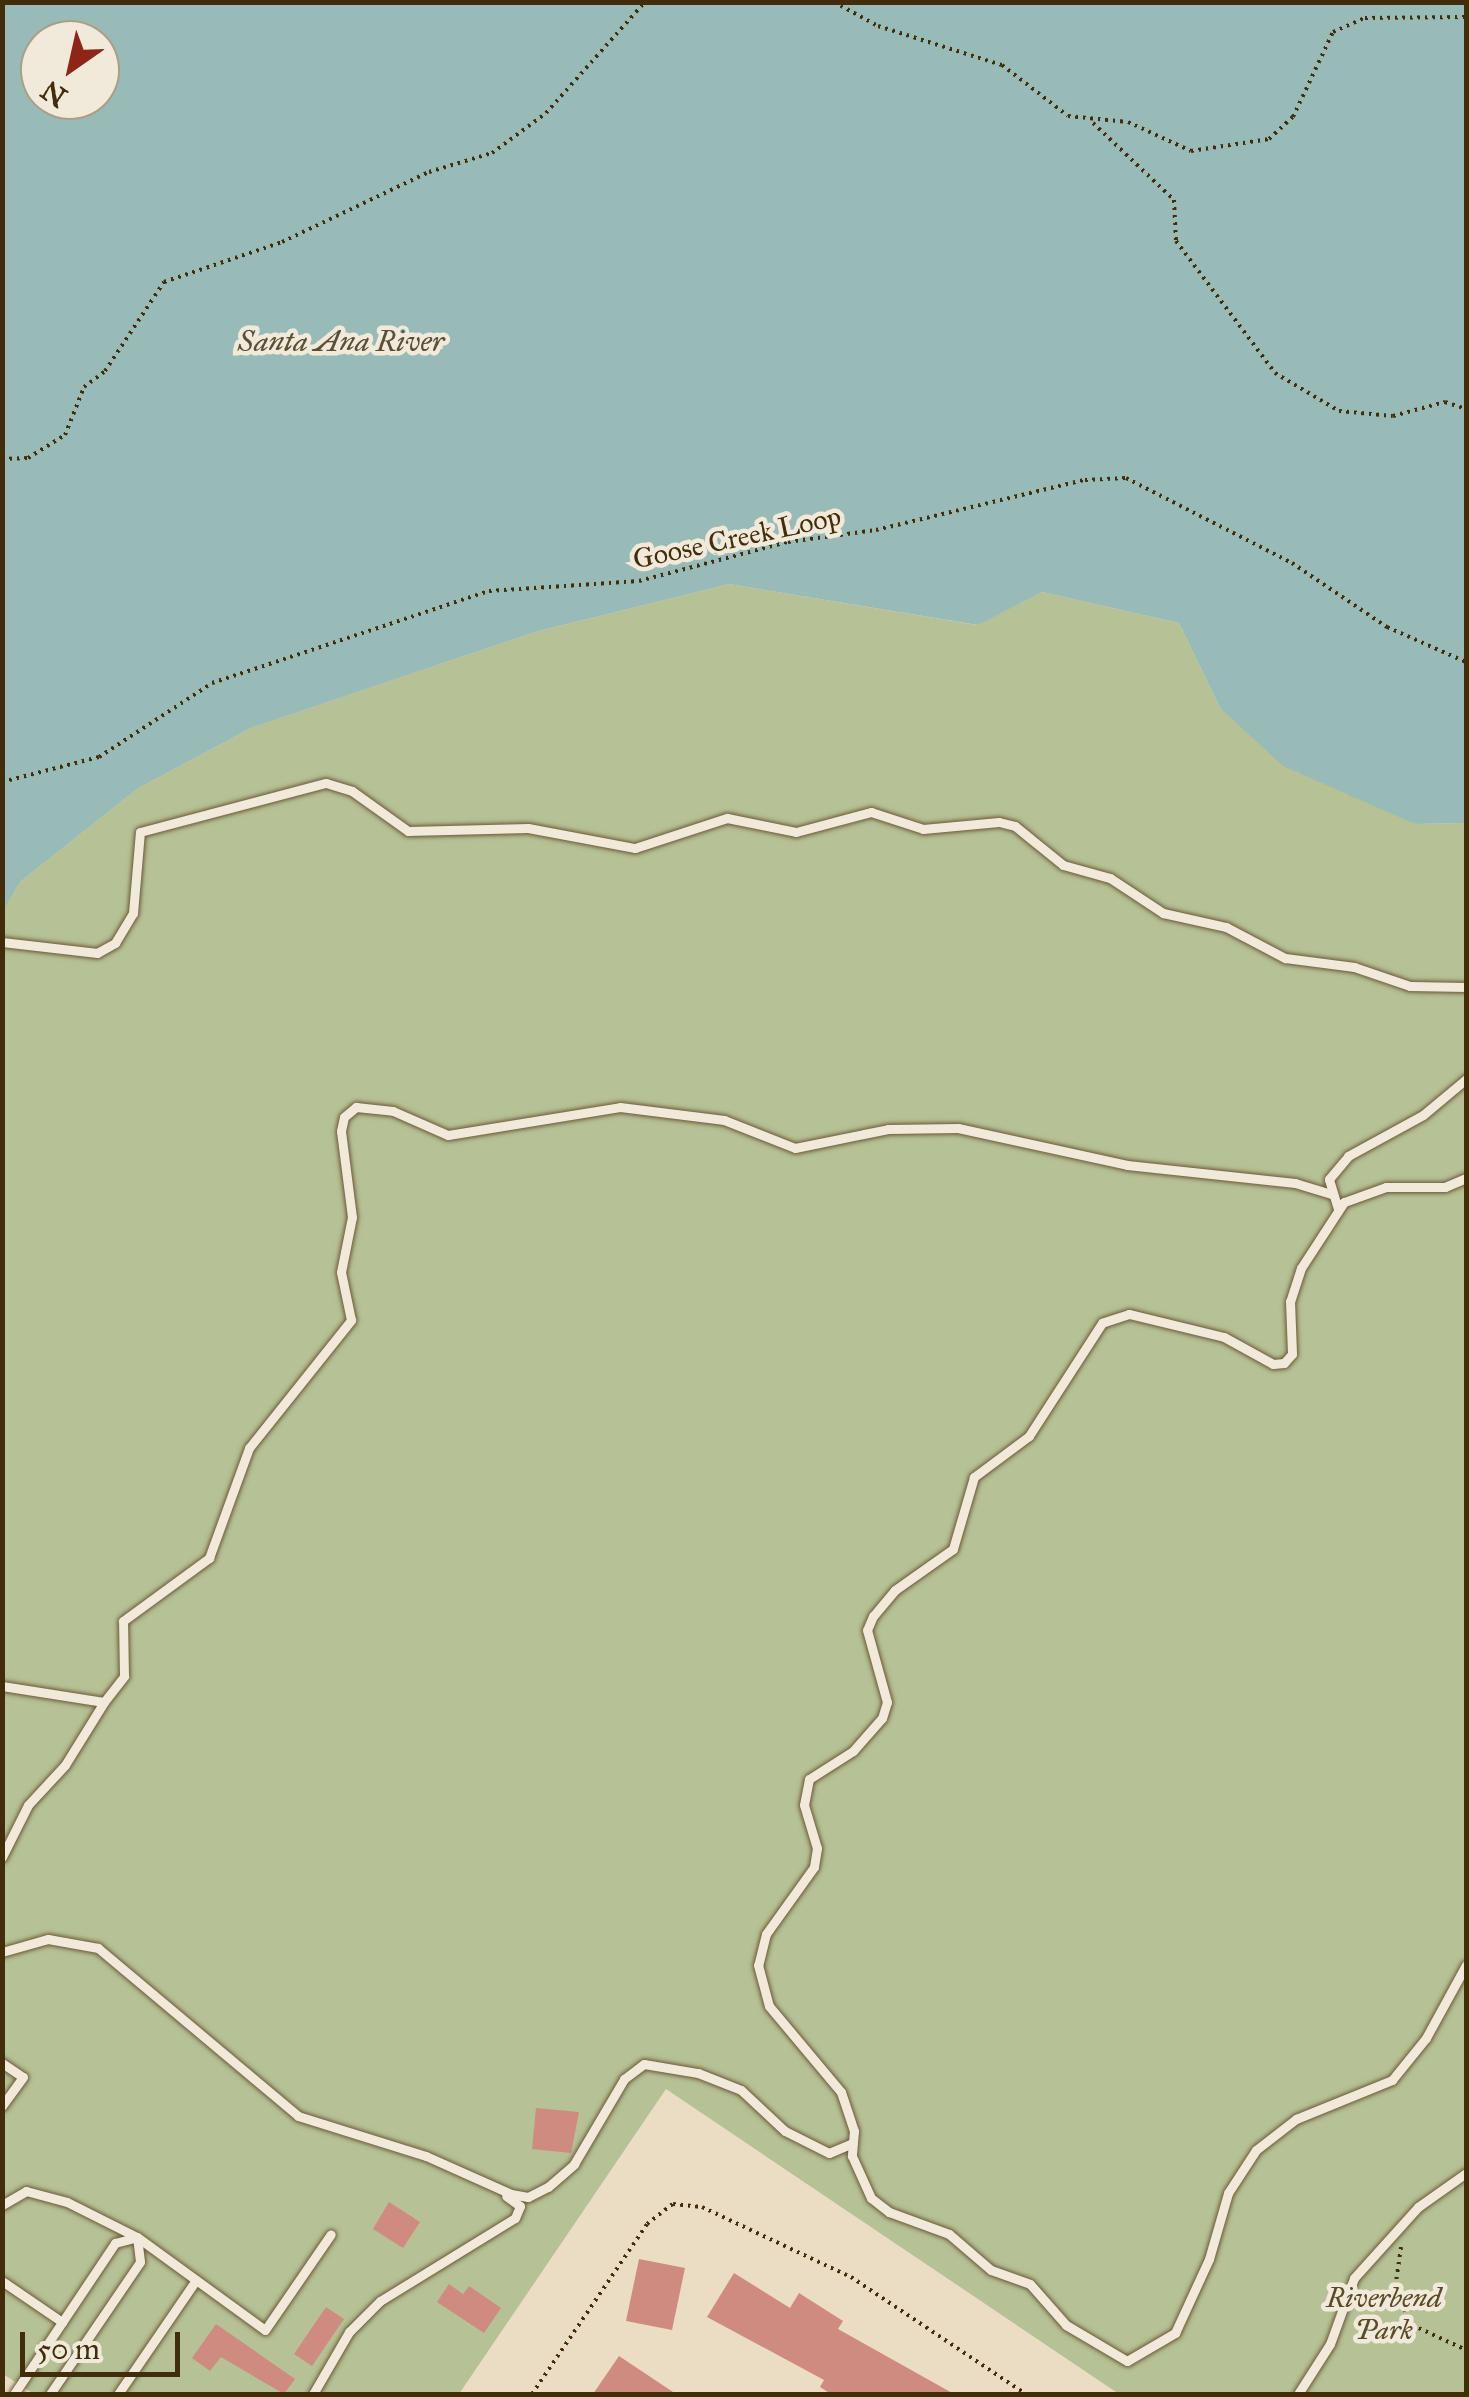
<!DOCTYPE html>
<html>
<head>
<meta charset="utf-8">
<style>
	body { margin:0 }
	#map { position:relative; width:1469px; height:2397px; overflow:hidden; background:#eaddc4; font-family:"IM FELL Great Primer",serif }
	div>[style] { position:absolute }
	.green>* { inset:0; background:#b6c195 }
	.water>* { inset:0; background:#98bbb8 }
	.building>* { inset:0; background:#cf8b7f }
	.path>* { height:4px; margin-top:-2px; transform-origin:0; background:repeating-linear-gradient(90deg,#422d0b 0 2.5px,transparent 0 7.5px) }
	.roads { filter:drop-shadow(0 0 2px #6c5939) drop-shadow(0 0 2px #6c5939) }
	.service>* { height:9px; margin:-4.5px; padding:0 4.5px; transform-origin:4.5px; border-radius:4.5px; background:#f1e9d9 }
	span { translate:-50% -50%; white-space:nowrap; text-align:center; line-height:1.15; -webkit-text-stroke:9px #f1e9d9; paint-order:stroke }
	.street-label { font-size:28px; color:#422d0b }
	.park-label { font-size:28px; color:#594b27; font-style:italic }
	.water-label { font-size:30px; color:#585036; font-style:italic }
	.frame { position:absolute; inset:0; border:5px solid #422d0b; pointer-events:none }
	.north { position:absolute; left:20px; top:20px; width:100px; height:100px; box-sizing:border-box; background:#f1e9d9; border:2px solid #ab9e87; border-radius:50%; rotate:214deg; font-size:28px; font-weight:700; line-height:40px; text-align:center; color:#422d0b }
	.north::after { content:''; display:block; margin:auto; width:35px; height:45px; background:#8f2418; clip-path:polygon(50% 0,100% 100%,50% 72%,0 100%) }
	.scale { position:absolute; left:20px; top:2332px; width:160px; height:45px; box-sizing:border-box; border:5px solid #422d0b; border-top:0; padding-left:12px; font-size:30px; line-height:35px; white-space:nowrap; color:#422d0b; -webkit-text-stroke:8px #f1e9d9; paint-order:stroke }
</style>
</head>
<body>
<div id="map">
	<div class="green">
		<i style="clip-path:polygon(729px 584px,977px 625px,1042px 592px,1179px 623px,1220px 708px,1415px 824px,1466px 823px,1466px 2394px,1119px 2394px,666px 2089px,459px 2394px,34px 2394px,3px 2374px,2px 910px,20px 882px,137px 789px,251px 728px,535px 632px)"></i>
	</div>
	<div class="water">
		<i style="clip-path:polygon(evenodd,3px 2px,1466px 3px,1466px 823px,1415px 824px,1283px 766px,1220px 708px,1179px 623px,1042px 592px,978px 625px,729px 584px,535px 632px,251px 728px,137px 789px,20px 882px,3px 910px,3px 2px,40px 40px,100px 40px,100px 100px,40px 100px,40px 40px)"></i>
	</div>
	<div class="building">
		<i style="clip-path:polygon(536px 2108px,579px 2112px,571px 2153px,532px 2149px)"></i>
		<i style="clip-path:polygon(389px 2202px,420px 2222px,403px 2248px,373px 2229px)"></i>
		<i style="clip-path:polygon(639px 2259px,685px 2268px,672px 2330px,626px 2321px)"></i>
		<i style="clip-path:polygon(734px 2273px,790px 2308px,799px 2293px,843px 2321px,838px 2329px,954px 2394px,831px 2394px,820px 2387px,824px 2380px,707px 2317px)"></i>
		<i style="clip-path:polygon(449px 2284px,463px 2294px,469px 2286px,501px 2308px,484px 2333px,437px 2302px)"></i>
		<i style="clip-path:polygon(326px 2307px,344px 2319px,312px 2366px,294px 2354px)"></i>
		<i style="clip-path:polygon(216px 2324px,295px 2379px,284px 2394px,221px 2357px,210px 2371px,192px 2358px)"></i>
		<i style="clip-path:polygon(619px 2356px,676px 2394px,593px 2394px)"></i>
	</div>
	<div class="path">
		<i style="left:834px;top:2px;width:50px;rotate:28.6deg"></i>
		<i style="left:878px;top:26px;width:130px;rotate:17.5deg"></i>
		<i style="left:1002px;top:65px;width:83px;rotate:37.7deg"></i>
		<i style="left:1068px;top:116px;width:60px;rotate:5.7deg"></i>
		<i style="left:1128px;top:122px;width:69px;rotate:24.7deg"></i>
		<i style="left:1191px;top:151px;width:79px;rotate:-8.7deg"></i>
		<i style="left:1269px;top:139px;width:33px;rotate:-43deg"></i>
		<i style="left:1293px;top:117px;width:94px;rotate:-64.8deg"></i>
		<i style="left:1333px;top:32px;width:35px;rotate:-24deg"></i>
		<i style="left:1365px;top:18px;width:101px;rotate:-0.6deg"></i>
		<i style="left:1093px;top:123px;width:112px;rotate:43.5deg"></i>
		<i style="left:1174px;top:200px;width:41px;rotate:87.2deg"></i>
		<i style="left:1176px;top:241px;width:165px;rotate:53.1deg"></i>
		<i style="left:1275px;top:373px;width:74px;rotate:30.7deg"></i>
		<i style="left:1339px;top:411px;width:54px;rotate:5.3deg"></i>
		<i style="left:1393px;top:416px;width:54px;rotate:-15.1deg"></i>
		<i style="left:1445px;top:402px;width:22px;rotate:18deg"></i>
		<i style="left:2px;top:459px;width:26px;rotate:-2deg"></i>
		<i style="left:28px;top:458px;width:44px;rotate:-31.9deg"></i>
		<i style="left:65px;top:435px;width:52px;rotate:-68.4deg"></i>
		<i style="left:84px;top:387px;width:26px;rotate:-37deg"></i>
		<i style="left:105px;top:371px;width:107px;rotate:-56.5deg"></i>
		<i style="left:164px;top:282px;width:125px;rotate:-18.7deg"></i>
		<i style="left:282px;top:242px;width:163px;rotate:-25.5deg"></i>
		<i style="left:429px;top:172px;width:66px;rotate:-16.8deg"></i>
		<i style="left:492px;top:153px;width:67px;rotate:-36.5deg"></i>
		<i style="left:546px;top:113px;width:149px;rotate:-48.3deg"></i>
		<i style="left:2px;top:782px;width:100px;rotate:-14.5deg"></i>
		<i style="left:99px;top:757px;width:135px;rotate:-33.2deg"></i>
		<i style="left:212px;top:683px;width:292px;rotate:-18.4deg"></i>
		<i style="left:489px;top:591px;width:150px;rotate:-3.8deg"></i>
		<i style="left:639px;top:581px;width:154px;rotate:-14.7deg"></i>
		<i style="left:788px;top:542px;width:89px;rotate:-7.8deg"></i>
		<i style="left:876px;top:530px;width:215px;rotate:-13.5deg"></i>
		<i style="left:1085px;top:480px;width:41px;rotate:-2.8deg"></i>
		<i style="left:1126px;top:478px;width:186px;rotate:27.1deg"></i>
		<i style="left:1292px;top:563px;width:115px;rotate:34deg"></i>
		<i style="left:1387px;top:627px;width:86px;rotate:23.9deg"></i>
		<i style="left:1401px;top:2247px;width:42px;rotate:98.1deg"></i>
		<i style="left:1395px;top:2289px;width:40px;rotate:65deg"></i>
		<i style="left:1412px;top:2325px;width:60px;rotate:24.8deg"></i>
		<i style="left:532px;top:2394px;width:205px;rotate:-55.9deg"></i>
		<i style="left:647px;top:2224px;width:33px;rotate:-38deg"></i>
		<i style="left:673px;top:2204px;width:29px;rotate:6deg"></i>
		<i style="left:702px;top:2207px;width:165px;rotate:25.2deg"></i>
		<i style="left:851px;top:2277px;width:211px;rotate:33.8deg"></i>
	</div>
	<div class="roads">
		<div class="service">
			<i style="left:2px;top:942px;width:96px;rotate:6.6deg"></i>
			<i style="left:97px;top:953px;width:21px;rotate:-29deg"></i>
			<i style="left:115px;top:943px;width:35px;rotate:-59deg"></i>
			<i style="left:133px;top:913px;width:81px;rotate:-85.1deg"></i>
			<i style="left:140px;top:832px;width:192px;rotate:-14.8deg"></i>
			<i style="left:326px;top:783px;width:27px;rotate:17deg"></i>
			<i style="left:352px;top:791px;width:69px;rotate:35.5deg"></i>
			<i style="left:408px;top:831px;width:120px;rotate:-1.4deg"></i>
			<i style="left:528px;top:828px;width:109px;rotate:10.6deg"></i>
			<i style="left:635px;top:848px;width:97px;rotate:-18.1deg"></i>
			<i style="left:727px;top:818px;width:70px;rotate:11.5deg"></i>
			<i style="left:796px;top:832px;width:78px;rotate:-14.9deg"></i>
			<i style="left:871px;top:812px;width:55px;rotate:18.1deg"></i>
			<i style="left:923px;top:829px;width:76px;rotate:-5.3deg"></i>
			<i style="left:999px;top:822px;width:16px;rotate:14deg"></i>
			<i style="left:1015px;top:826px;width:62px;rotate:39.1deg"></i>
			<i style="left:1063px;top:865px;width:49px;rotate:15.5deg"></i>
			<i style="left:1110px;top:878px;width:64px;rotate:33.4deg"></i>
			<i style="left:1163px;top:913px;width:65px;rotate:12.5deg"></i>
			<i style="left:1226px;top:927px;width:67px;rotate:27.7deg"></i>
			<i style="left:1285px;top:958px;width:70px;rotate:7.4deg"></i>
			<i style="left:1354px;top:967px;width:59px;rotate:18.7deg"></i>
			<i style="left:1410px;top:986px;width:56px;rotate:1deg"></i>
			<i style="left:1466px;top:1178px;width:23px;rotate:157deg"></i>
			<i style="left:1445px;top:1187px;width:59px;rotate:180deg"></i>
			<i style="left:1386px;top:1187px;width:45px;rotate:160.3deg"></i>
			<i style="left:1344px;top:1202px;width:79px;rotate:123.1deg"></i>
			<i style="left:1301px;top:1268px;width:35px;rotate:108deg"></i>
			<i style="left:1290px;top:1301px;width:53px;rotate:87.8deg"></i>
			<i style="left:1292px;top:1354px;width:12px;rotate:132deg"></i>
			<i style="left:1284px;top:1363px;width:11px;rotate:175deg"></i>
			<i style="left:1273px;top:1364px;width:56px;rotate:-151.1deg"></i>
			<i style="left:1224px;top:1337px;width:98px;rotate:-166.4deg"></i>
			<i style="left:1129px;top:1314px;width:28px;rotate:162deg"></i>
			<i style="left:1102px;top:1323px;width:135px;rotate:122.9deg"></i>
			<i style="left:1029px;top:1436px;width:69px;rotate:143.3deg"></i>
			<i style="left:974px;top:1477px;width:75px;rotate:106.3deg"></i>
			<i style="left:953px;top:1549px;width:71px;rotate:144.7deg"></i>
			<i style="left:895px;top:1590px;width:34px;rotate:130deg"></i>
			<i style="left:873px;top:1616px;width:15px;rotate:113deg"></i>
			<i style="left:867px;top:1630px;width:75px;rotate:74.5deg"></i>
			<i style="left:887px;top:1702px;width:17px;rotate:107deg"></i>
			<i style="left:882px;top:1718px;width:44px;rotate:131.3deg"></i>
			<i style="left:853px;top:1751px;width:52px;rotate:147.5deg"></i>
			<i style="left:809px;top:1779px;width:26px;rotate:101deg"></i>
			<i style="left:804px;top:1805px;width:45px;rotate:73.2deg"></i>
			<i style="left:817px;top:1848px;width:19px;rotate:99deg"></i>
			<i style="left:814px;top:1867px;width:82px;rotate:125.6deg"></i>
			<i style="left:766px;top:1934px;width:32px;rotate:104deg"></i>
			<i style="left:758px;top:1965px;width:42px;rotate:75deg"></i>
			<i style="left:769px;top:2006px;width:112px;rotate:50.1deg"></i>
			<i style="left:841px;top:2092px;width:41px;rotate:71.6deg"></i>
			<i style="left:854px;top:2131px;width:25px;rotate:95deg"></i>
			<i style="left:852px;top:2156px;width:46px;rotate:65.7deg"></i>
			<i style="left:871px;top:2198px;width:23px;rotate:38deg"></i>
			<i style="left:889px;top:2212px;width:64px;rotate:20.1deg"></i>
			<i style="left:949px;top:2234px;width:55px;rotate:40.6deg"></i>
			<i style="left:991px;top:2270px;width:41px;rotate:19.7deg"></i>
			<i style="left:1030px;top:2284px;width:55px;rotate:48.7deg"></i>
			<i style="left:1066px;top:2325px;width:71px;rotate:30.5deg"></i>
			<i style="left:1127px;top:2361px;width:56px;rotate:-30.3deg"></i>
			<i style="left:1175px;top:2333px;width:81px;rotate:-65.3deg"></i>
			<i style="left:1209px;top:2259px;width:69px;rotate:-73.9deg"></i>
			<i style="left:1228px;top:2193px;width:51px;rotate:-56.9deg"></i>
			<i style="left:1256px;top:2150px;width:51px;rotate:-37.8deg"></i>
			<i style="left:1296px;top:2119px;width:104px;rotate:-22.1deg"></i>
			<i style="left:1392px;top:2080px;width:54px;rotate:-51deg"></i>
			<i style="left:1426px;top:2038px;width:83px;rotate:-61.3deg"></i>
			<i style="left:1338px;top:1209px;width:31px;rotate:-107deg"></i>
			<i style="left:1329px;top:1179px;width:30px;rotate:-50deg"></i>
			<i style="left:1348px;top:1156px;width:85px;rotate:-28.7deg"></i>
			<i style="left:1423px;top:1115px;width:56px;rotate:-39.9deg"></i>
			<i style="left:2px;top:1686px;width:103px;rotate:8.9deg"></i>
			<i style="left:104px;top:1702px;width:33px;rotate:-52deg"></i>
			<i style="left:124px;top:1676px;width:55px;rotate:-91deg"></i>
			<i style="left:123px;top:1621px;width:107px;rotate:-36.2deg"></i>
			<i style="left:209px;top:1558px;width:117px;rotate:-70deg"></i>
			<i style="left:249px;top:1448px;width:164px;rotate:-51.4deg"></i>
			<i style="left:351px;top:1320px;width:49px;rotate:-101.8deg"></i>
			<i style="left:341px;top:1272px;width:56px;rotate:-78.7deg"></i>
			<i style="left:352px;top:1217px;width:87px;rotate:-97.3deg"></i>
			<i style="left:341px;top:1131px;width:14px;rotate:-78deg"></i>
			<i style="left:344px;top:1117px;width:16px;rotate:-40deg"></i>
			<i style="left:356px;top:1107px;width:37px;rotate:6deg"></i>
			<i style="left:393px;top:1111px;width:60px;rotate:23.6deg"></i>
			<i style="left:448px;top:1135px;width:174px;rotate:-9.2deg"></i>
			<i style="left:620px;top:1107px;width:105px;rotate:7.1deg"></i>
			<i style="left:724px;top:1120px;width:76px;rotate:21.5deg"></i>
			<i style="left:795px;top:1148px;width:95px;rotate:-11.5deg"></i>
			<i style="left:888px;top:1129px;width:70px;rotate:-0.8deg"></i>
			<i style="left:958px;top:1128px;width:173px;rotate:12.3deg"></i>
			<i style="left:1127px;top:1165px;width:169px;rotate:6.1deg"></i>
			<i style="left:1295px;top:1183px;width:37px;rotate:17deg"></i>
			<i style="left:2px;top:1857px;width:58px;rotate:-63.4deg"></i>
			<i style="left:28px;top:1805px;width:54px;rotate:-47.2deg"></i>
			<i style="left:65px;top:1765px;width:74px;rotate:-58.2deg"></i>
			<i style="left:2px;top:1952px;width:48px;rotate:-15.8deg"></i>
			<i style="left:48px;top:1939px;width:51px;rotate:10.2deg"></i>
			<i style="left:98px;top:1948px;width:261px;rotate:40deg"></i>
			<i style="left:298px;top:2116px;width:134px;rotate:17.4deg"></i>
			<i style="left:426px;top:2156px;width:93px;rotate:24.1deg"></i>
			<i style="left:511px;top:2194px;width:17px;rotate:10deg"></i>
			<i style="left:528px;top:2197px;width:22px;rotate:-27deg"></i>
			<i style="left:548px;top:2187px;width:35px;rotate:-41deg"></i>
			<i style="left:574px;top:2164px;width:99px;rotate:-59.5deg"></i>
			<i style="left:624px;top:2079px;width:25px;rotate:-37deg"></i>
			<i style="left:644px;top:2064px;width:55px;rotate:9.5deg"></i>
			<i style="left:698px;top:2073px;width:46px;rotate:21.6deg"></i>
			<i style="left:741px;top:2090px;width:60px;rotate:43deg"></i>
			<i style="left:785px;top:2131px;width:49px;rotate:26.6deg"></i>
			<i style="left:829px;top:2153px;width:26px;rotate:-23deg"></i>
			<i style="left:2px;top:2063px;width:25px;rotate:34deg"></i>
			<i style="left:23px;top:2077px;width:36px;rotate:126deg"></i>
			<i style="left:2px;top:2205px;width:28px;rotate:-30deg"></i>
			<i style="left:26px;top:2191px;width:42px;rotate:15deg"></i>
			<i style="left:67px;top:2202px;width:78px;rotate:26.6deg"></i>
			<i style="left:137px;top:2237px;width:158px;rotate:36deg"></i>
			<i style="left:265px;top:2330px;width:116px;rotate:-55.5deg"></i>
			<i style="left:2px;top:2281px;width:73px;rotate:34.3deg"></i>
			<i style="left:14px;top:2394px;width:182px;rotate:-56.2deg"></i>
			<i style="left:115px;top:2243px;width:23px;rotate:-15deg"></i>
			<i style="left:137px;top:2237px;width:25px;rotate:83deg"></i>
			<i style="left:140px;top:2262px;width:160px;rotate:124.3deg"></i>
			<i style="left:118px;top:2394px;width:138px;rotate:-55.6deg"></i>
			<i style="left:313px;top:2394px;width:72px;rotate:-59.9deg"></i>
			<i style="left:349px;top:2332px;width:44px;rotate:-45deg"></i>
			<i style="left:380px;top:2301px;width:158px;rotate:-31.6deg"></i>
			<i style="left:515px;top:2218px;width:13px;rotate:-67deg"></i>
			<i style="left:520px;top:2206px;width:17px;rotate:-144deg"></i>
			<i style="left:1298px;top:2394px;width:59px;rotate:-57.4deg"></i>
			<i style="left:1330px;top:2344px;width:70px;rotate:-70deg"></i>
			<i style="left:1354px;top:2278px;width:96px;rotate:-48deg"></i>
			<i style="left:1418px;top:2207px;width:59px;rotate:-35.3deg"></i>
		</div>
	</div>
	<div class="street-label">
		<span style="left:737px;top:538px;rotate:-12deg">Goose Creek Loop</span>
	</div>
	<div class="park-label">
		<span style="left:1384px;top:2314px">Riverbend<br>Park</span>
	</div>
	<div class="water-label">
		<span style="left:341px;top:341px">Santa Ana River</span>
	</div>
	<div class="frame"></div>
	<div class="north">N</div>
	<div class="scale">50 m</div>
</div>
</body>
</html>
